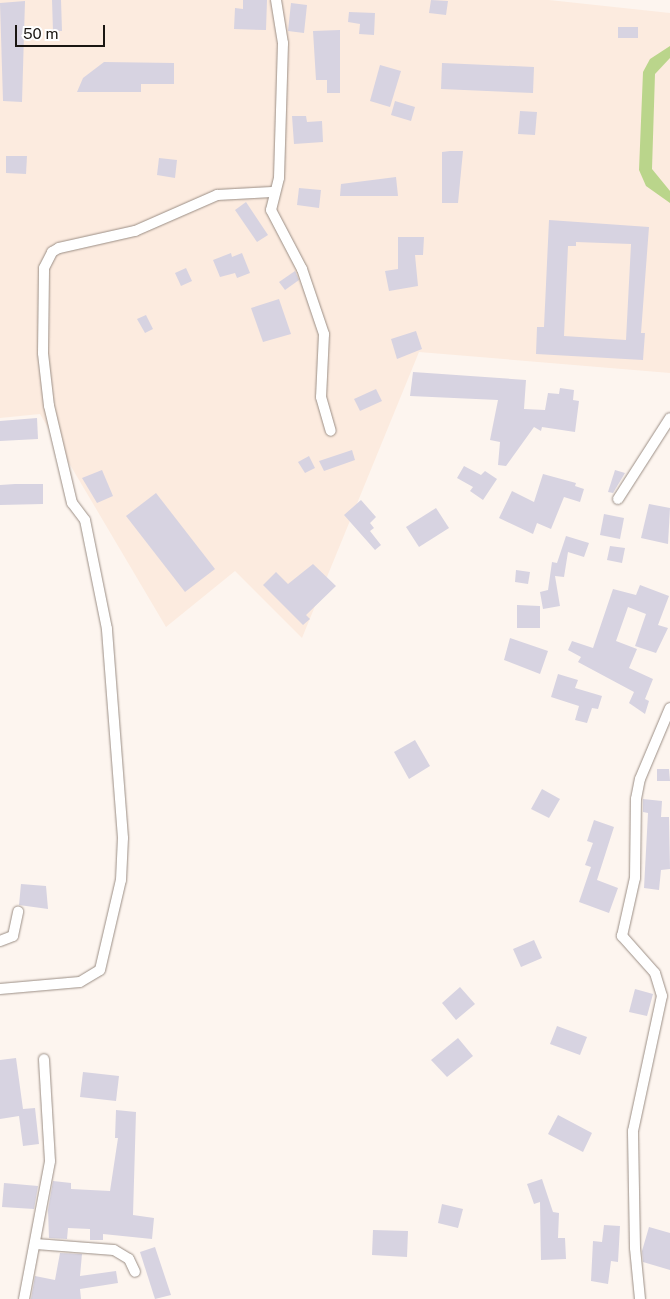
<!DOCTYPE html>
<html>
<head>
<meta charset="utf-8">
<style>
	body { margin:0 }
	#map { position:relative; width:670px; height:1299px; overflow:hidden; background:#fdf5ef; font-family:"Public Sans",sans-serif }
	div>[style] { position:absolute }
	.built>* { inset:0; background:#fcebdf }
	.green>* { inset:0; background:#bad58b }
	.building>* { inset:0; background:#d7d3e1 }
	.roads { filter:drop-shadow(0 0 1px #9b8e85) drop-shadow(0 0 1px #9b8e85) }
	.street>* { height:10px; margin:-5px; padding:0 5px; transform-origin:5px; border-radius:5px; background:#fff }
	span { translate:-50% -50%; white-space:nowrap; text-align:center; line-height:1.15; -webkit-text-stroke:4px #fff; paint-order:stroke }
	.scale { position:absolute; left:15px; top:25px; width:90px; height:22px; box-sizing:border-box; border:2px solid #1a1612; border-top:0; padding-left:6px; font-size:15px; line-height:18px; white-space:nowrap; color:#1a1612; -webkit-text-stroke:4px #fff; paint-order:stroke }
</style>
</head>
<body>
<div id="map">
	<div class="built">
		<i style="clip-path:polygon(0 0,549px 0,670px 13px,670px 373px,419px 352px,302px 638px,235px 571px,166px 627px,40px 414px,0 418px)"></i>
	</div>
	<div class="green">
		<i style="clip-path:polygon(670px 46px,670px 58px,655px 74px,652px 169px,670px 191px,670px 203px,646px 186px,639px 170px,643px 72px,650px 59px)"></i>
	</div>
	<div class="building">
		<i style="clip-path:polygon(52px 0,61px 0,62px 31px,53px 31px)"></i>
		<i style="clip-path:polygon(243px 0,267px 0,266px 30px,234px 29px,235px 8px,243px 9px)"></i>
		<i style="clip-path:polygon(431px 0,448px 1px,446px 15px,429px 13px)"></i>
		<i style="clip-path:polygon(25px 1px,22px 102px,3px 101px,0 3px)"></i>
		<i style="clip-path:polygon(291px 3px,307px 5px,304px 33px,288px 31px)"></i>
		<i style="clip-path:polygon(349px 12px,375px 13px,374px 35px,359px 34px,360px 24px,348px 22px)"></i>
		<i style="clip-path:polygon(618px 27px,638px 27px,638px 38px,618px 38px)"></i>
		<i style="clip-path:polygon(340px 30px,340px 93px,327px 93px,327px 80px,316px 80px,313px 31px)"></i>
		<i style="clip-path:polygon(104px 62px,174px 63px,174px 84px,141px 84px,141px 92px,77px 92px,83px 78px)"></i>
		<i style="clip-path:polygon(442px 63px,534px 67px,533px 93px,441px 89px)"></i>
		<i style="clip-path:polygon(380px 65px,401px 71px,390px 107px,370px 101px)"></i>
		<i style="clip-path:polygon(395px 101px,415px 107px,411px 121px,391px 115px)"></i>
		<i style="clip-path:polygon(520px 111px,537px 112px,535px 135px,518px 134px)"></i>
		<i style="clip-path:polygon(292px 116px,306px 116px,307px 122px,322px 121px,323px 142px,294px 144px)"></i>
		<i style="clip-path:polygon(450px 151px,463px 151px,458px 203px,442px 203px,442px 152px)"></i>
		<i style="clip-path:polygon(6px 156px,27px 156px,26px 174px,6px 173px)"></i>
		<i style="clip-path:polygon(159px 158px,177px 160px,175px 178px,157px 175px)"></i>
		<i style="clip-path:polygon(396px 177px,398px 196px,340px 196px,341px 184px)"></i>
		<i style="clip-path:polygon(299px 188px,321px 190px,319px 208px,297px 205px)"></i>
		<i style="clip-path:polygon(246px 202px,268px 235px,257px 242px,235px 210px)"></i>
		<i style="clip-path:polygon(evenodd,549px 220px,649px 227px,641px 333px,645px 333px,643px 360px,536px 354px,537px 327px,544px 327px,549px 220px,576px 242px,631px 244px,626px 340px,564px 336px,568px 246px,576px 246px,576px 242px)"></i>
		<i style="clip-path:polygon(398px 237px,424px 237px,423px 255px,415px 255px,418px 286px,389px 291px,385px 271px,398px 269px)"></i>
		<i style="clip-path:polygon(231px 253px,232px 257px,242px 253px,250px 273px,237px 278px,235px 273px,220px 277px,213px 260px)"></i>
		<i style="clip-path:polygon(186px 268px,192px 281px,181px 286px,175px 273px)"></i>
		<i style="clip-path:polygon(295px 271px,299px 280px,285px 290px,279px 282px)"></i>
		<i style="clip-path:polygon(279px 299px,291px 334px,263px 342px,251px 308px)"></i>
		<i style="clip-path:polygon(146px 315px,153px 329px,145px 333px,137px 319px)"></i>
		<i style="clip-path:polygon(416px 331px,422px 349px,397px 359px,391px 339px)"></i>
		<i style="clip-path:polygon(413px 372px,526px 380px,524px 409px,545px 410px,548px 393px,559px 394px,560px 388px,574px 390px,573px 400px,579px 401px,575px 432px,542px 427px,541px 431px,534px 427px,506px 466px,498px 465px,500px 442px,490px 440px,498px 400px,410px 396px)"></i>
		<i style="clip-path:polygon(376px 389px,382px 401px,360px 411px,354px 399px)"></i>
		<i style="clip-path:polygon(37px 418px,38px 439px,0 441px,0 421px)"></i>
		<i style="clip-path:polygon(352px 450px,355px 460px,324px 471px,319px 461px)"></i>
		<i style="clip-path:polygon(309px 456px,315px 468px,305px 473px,298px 462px)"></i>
		<i style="clip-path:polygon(464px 466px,481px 475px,485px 471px,497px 479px,483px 500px,470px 491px,473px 487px,457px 478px)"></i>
		<i style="clip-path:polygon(102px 470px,113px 496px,97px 503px,82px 478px)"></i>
		<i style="clip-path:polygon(615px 470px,625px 473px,613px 493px,608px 492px)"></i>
		<i style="clip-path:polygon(543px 474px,576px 483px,575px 486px,584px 489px,580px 502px,564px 497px,551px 529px,537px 523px,533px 534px,499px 518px,512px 491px,534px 502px)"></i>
		<i style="clip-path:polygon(15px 484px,43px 484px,43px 504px,0 505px,0 485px)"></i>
		<i style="clip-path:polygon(156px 493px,215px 569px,185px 592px,126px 516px)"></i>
		<i style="clip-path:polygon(361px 500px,376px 517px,370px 523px,374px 528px,370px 531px,381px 545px,375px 550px,344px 515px)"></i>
		<i style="clip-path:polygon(649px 504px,670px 508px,668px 544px,641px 538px)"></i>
		<i style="clip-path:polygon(436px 508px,449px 528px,419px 547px,406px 527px)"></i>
		<i style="clip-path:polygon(604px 514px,624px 518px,620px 539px,600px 535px)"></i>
		<i style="clip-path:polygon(566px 536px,589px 543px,584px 557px,568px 552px,564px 577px,555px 576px,560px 606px,543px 609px,540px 592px,548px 590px,552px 562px,557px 563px)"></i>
		<i style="clip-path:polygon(610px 546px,625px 548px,622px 563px,607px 560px)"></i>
		<i style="clip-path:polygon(313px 564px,336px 586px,306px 615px,310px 619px,303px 625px,263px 585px,276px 572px,288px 584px)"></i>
		<i style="clip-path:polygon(516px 570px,530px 572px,528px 584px,515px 582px)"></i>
		<i style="clip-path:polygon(640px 585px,669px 596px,658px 625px,668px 628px,656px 653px,635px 646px,646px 614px,628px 607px,616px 641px,637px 649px,629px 668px,653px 679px,645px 699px,649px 701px,645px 714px,629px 703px,634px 692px,578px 662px,581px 657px,568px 650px,572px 641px,593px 648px,613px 589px,636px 595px)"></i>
		<i style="clip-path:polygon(517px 605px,540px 606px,540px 628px,517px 628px)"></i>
		<i style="clip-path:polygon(510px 638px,548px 651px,540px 674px,504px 660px)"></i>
		<i style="clip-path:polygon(558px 674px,578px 680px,575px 688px,602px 696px,598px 709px,592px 708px,587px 723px,575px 720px,579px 706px,551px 697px)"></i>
		<i style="clip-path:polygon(415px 740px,430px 766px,409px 779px,394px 752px)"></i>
		<i style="clip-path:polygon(657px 769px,669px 769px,670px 781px,657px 781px)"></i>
		<i style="clip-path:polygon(542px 789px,560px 799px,549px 818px,531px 809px)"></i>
		<i style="clip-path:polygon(643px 799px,662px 801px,661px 817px,669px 817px,670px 869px,661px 870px,659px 890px,644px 888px,648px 813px,643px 812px)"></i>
		<i style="clip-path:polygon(594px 820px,614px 827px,597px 880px,618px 888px,609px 913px,579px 902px,591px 867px,585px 865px,593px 843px,587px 841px)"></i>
		<i style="clip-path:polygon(21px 884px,46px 886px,48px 909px,19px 905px)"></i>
		<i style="clip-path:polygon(534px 940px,542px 958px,521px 967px,513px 949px)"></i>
		<i style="clip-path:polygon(460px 987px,475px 1004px,456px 1020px,442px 1003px)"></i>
		<i style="clip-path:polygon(635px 989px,653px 994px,647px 1016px,629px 1012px)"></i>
		<i style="clip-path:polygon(557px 1026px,587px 1037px,580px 1055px,550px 1044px)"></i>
		<i style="clip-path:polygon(458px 1038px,473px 1056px,447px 1077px,431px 1060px)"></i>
		<i style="clip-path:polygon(16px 1058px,23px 1109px,35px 1108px,39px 1144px,23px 1146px,19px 1116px,0 1119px,0 1060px)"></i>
		<i style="clip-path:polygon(83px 1072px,119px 1076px,116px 1101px,80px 1097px)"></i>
		<i style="clip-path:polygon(116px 1110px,136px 1112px,133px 1215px,154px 1218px,152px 1239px,103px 1234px,103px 1240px,90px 1240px,90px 1229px,68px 1228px,67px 1239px,49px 1238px,48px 1210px,53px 1181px,71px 1183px,71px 1189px,110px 1191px,118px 1138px,115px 1138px)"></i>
		<i style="clip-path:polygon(558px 1115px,592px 1133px,583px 1152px,548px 1134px)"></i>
		<i style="clip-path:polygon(542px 1179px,553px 1212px,559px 1213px,558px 1238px,565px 1238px,566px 1259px,541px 1260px,540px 1202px,534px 1204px,527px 1184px)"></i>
		<i style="clip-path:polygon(4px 1183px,38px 1186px,34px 1209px,2px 1207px)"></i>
		<i style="clip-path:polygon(442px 1204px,463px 1209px,458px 1228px,438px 1223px)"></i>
		<i style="clip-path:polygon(604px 1225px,620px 1226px,618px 1262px,611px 1261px,608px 1284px,591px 1281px,593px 1241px,602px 1242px)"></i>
		<i style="clip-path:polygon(649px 1227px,670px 1233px,670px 1270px,643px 1262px,642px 1251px)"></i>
		<i style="clip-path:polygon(373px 1230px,408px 1231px,407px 1257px,372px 1255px)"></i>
		<i style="clip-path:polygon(155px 1247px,171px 1295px,155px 1299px,140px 1252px)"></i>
		<i style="clip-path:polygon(60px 1253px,82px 1254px,80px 1276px,116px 1271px,118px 1283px,80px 1289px,81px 1299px,31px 1299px,35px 1276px,55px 1280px)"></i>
	</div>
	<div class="roads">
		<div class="street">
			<i style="left:276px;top:0;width:44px;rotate:80.8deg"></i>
			<i style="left:283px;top:43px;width:135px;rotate:91.7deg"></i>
			<i style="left:279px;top:178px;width:33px;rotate:104deg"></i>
			<i style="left:271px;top:210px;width:67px;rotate:62.3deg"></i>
			<i style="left:302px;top:269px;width:69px;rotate:71.3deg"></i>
			<i style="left:324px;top:334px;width:63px;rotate:92.7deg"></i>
			<i style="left:321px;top:397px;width:35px;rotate:74deg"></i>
			<i style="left:618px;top:499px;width:96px;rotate:-57.3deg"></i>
			<i style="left:0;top:941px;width:14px;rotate:-21deg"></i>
			<i style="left:13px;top:936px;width:25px;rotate:-78deg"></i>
			<i style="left:0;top:989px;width:80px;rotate:-5deg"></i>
			<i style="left:80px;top:982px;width:23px;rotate:-31deg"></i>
			<i style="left:100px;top:970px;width:92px;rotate:-76.9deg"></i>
			<i style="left:121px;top:880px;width:42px;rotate:-87.3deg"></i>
			<i style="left:123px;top:838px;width:210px;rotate:-94.4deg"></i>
			<i style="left:107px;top:629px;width:111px;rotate:-101.4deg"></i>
			<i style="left:85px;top:520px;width:21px;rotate:-127deg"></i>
			<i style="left:72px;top:503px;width:100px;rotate:-103.3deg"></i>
			<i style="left:49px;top:406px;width:53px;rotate:-96.5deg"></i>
			<i style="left:43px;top:353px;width:85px;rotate:-89.3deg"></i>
			<i style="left:44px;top:268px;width:18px;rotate:-63deg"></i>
			<i style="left:52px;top:252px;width:8px;rotate:-30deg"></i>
			<i style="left:59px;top:248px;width:78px;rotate:-12.6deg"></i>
			<i style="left:135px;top:231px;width:90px;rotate:-23.7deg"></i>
			<i style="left:217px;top:195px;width:55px;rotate:-3.1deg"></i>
			<i style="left:36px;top:1244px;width:78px;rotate:4.4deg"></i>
			<i style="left:114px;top:1250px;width:17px;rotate:31deg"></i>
			<i style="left:129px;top:1259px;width:14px;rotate:65deg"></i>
			<i style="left:24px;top:1299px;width:140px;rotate:-79.3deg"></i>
			<i style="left:50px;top:1161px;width:102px;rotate:-93.4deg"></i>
			<i style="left:640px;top:1299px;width:51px;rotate:-95.6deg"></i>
			<i style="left:635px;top:1248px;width:117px;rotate:-91deg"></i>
			<i style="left:633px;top:1131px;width:138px;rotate:-77.9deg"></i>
			<i style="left:662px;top:996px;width:24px;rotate:-107deg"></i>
			<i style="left:655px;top:973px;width:50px;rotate:-131.7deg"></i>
			<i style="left:622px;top:936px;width:59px;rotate:-77.4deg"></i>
			<i style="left:635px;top:878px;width:79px;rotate:-89.3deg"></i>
			<i style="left:636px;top:799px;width:20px;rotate:-79deg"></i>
			<i style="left:640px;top:779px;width:77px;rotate:-67.1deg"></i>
		</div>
	</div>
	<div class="scale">50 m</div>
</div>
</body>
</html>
